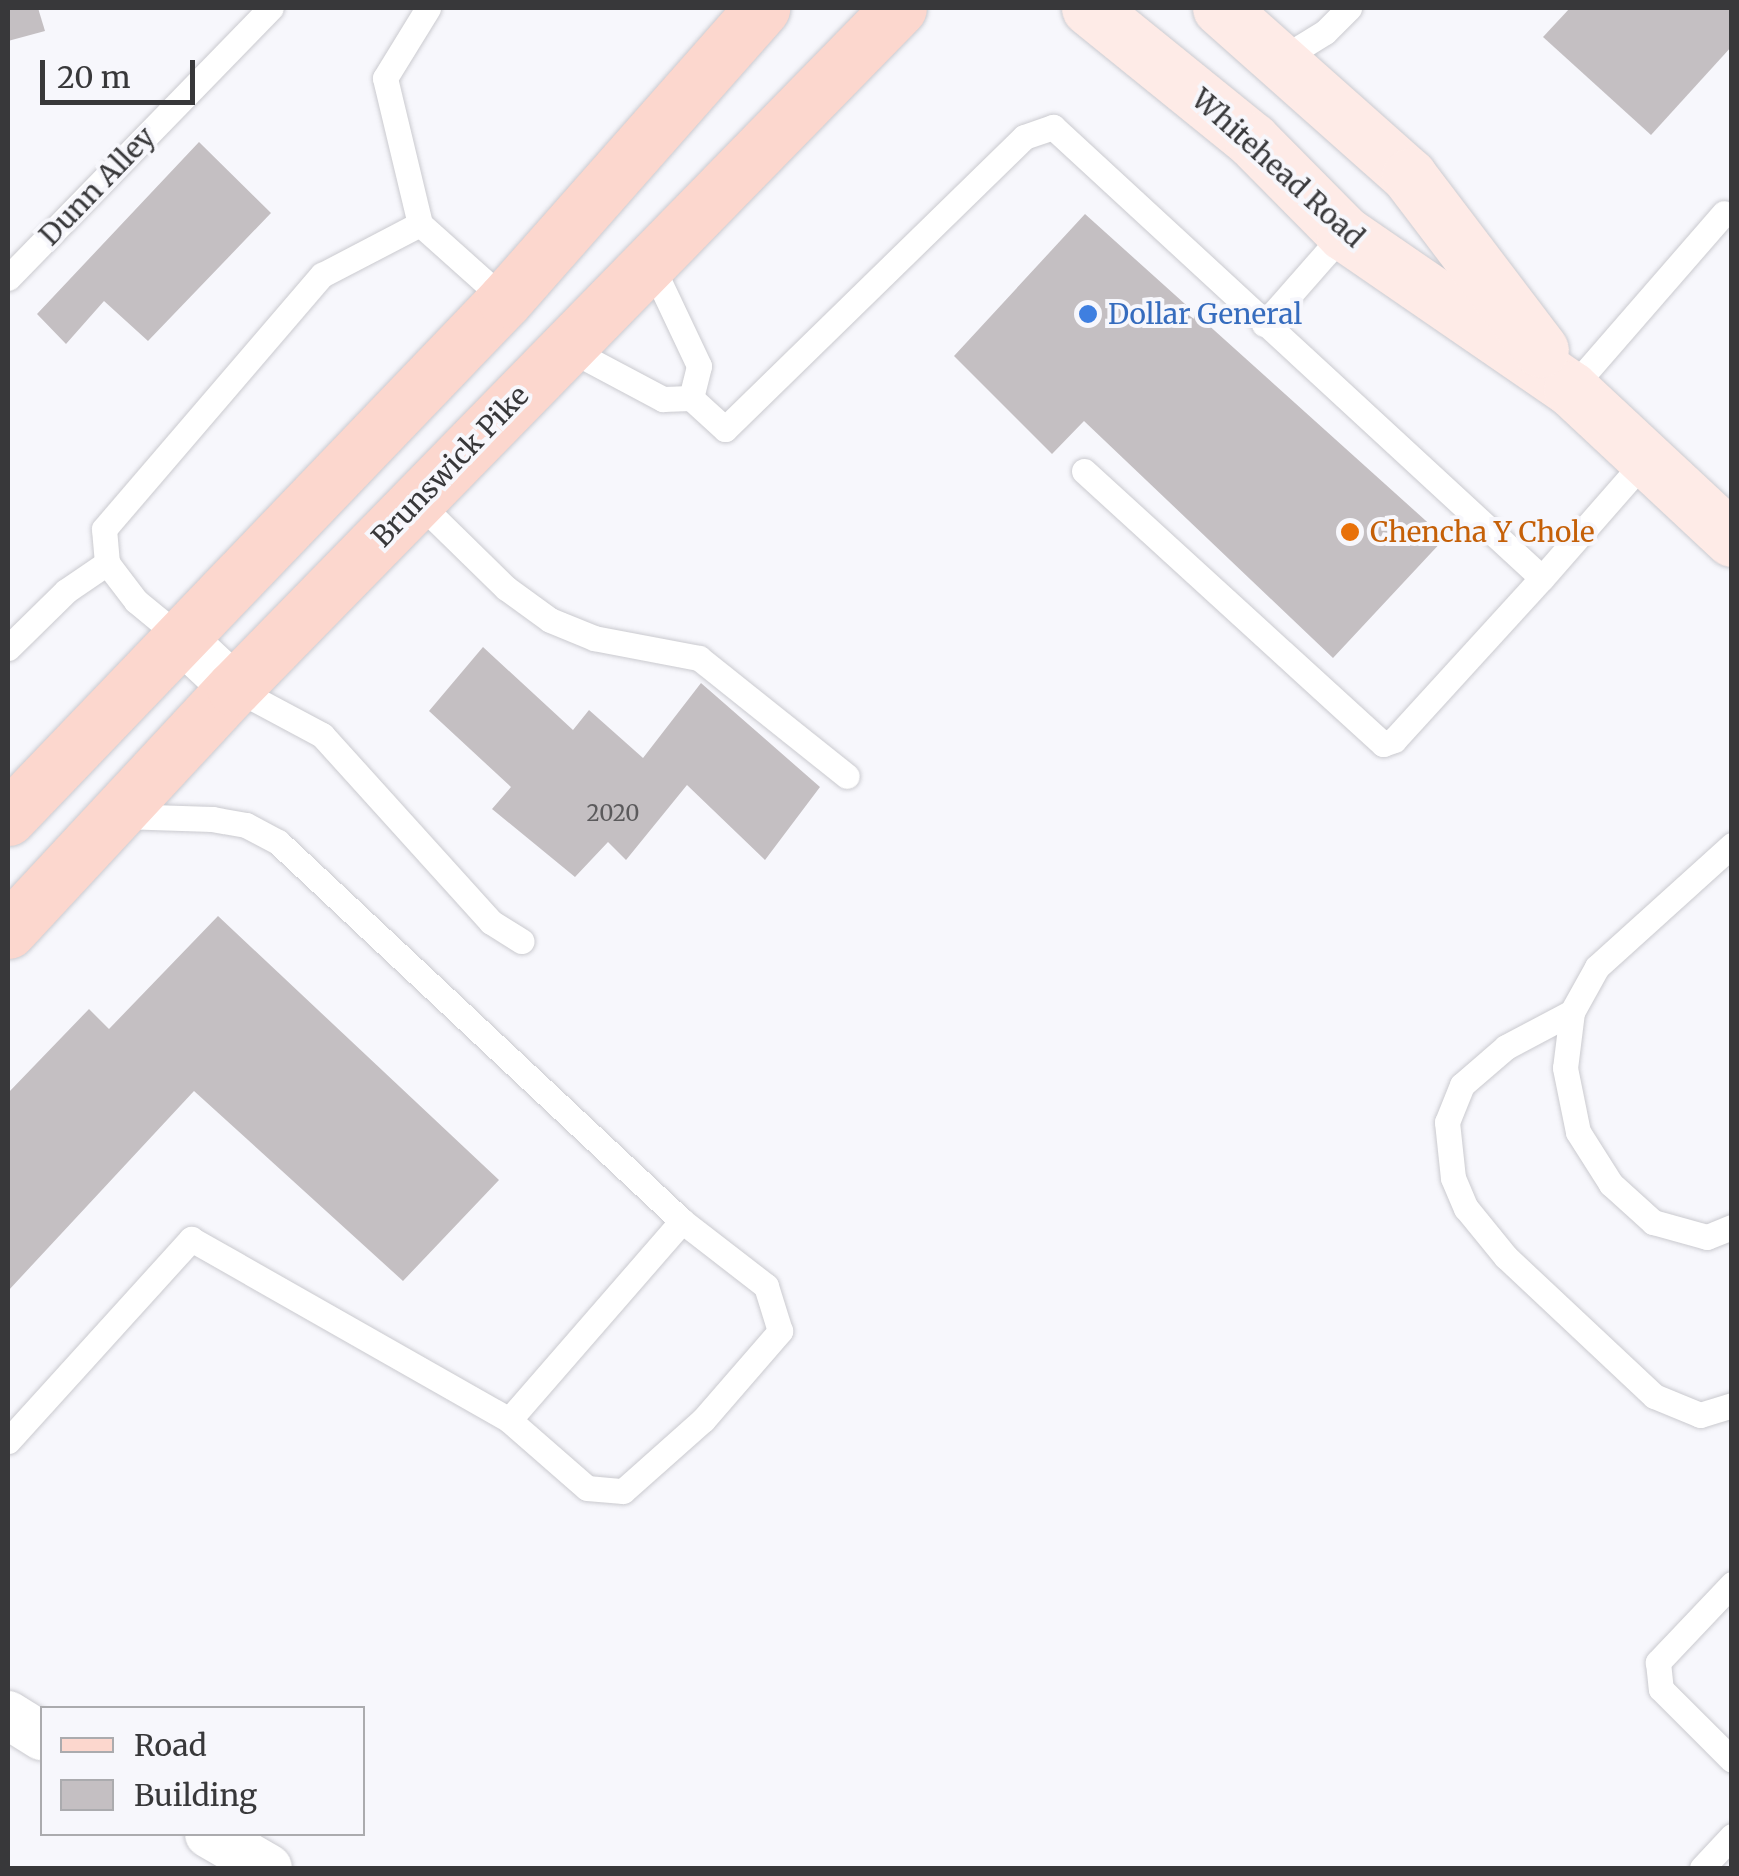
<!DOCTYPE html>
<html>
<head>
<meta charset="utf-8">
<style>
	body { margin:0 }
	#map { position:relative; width:1739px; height:1876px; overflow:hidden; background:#f7f7fc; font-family:Merriweather,serif }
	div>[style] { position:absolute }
	.building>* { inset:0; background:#c4bfc2 }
	.roads { filter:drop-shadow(0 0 2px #cacacf) drop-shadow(0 0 2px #cacacf) }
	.service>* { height:25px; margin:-12.5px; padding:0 12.5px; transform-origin:12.5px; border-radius:12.5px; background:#fff }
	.minor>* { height:48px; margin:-24px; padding:0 24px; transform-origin:24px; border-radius:24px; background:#fff }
	.secondary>* { height:55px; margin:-27.5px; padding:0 27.5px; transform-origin:27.5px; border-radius:27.5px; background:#feebe7 }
	.primary>* { height:55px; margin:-27.5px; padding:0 27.5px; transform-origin:27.5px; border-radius:27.5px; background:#fcd7ce }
	.dots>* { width:28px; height:28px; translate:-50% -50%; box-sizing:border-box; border:5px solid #f7f7fc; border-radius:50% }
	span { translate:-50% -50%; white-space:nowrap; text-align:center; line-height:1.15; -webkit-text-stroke:8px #f7f7fc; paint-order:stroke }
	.number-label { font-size:22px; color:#5b5a5c }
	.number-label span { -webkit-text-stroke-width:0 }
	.street-label { font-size:28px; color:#38383a }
	.shop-label { font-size:28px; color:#366cbe }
	.left { translate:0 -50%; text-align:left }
	.food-label { font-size:28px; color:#c56008 }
	.frame { position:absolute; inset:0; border:10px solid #38383a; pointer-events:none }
	.legend { position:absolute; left:40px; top:1706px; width:325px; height:130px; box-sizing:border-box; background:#f7f7fc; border:2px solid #ababae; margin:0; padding:12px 18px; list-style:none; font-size:30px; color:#38383a }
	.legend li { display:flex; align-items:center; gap:20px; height:50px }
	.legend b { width:50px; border:2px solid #ababae }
	.scale { position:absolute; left:40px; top:60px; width:155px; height:45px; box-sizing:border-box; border:5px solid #38383a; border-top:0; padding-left:12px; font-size:30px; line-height:35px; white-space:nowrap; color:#38383a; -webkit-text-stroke:8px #f7f7fc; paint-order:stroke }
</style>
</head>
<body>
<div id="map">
	<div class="building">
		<i style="clip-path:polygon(8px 8px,38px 8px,45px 31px,8px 41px)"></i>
		<i style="clip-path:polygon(1570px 8px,1732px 8px,1732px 46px,1651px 135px,1543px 37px)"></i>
		<i style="clip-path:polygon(199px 142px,271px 213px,148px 341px,104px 301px,66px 344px,37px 314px)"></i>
		<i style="clip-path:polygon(1085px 214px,1445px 538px,1333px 658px,1084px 421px,1052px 454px,954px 356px)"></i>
		<i style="clip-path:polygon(483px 647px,573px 730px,589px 710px,643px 758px,701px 683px,820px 787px,765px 860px,687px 785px,626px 860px,608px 842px,575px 877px,492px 809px,511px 787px,429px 711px)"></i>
		<i style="clip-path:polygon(218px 916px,499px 1180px,403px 1281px,194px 1091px,8px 1291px,8px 1093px,89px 1009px,109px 1029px)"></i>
	</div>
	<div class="roads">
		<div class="service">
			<i style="left:1278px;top:61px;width:55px;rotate:-31.7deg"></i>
			<i style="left:1325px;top:32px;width:34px;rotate:-45deg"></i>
			<i style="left:420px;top:224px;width:150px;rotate:-103.5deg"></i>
			<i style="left:385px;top:78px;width:82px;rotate:-58.4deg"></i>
			<i style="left:649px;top:260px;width:117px;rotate:64.7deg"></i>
			<i style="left:699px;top:366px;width:33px;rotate:104deg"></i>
			<i style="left:8px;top:278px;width:377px;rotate:-45.8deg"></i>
			<i style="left:1264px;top:324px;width:121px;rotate:-48.7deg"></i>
			<i style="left:565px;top:347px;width:111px;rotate:28deg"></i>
			<i style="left:663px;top:399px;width:28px;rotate:-2deg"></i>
			<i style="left:691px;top:398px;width:46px;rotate:42.4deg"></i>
			<i style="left:725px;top:429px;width:418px;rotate:-44.3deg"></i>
			<i style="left:1024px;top:137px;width:31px;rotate:-19deg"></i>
			<i style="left:1053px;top:127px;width:665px;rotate:42.69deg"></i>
			<i style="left:1542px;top:578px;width:159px;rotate:-48.8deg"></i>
			<i style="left:1571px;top:389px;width:233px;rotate:-49deg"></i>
			<i style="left:1084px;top:471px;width:405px;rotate:42.4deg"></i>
			<i style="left:1383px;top:744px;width:12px;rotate:-20deg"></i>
			<i style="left:1394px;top:740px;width:219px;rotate:-47.6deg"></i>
			<i style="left:416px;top:500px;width:126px;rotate:44.4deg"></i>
			<i style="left:506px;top:588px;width:54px;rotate:36deg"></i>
			<i style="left:550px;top:620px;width:48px;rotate:22.2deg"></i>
			<i style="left:594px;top:638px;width:107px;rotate:10.8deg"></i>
			<i style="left:699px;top:658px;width:189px;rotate:38.6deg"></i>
			<i style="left:181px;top:638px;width:58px;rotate:-140.6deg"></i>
			<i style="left:136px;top:601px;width:48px;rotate:-127.3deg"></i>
			<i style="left:107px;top:563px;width:34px;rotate:-95deg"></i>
			<i style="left:104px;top:529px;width:335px;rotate:-49.4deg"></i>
			<i style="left:322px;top:275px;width:110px;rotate:-27.5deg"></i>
			<i style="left:420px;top:224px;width:114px;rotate:41.8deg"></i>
			<i style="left:8px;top:648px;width:81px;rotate:-44.5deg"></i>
			<i style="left:66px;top:591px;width:50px;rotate:-34.3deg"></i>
			<i style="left:234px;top:688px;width:100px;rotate:28.1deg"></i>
			<i style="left:322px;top:735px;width:252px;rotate:47.9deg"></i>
			<i style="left:491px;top:922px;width:36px;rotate:32deg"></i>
			<i style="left:1732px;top:845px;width:182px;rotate:137.9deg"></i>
			<i style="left:1597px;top:967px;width:51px;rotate:119.1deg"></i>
			<i style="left:1572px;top:1012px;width:56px;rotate:97.1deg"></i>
			<i style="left:1565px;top:1068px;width:65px;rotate:78.5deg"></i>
			<i style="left:1578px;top:1132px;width:62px;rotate:57.6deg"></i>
			<i style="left:1611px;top:1184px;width:57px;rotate:42.1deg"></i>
			<i style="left:1653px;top:1222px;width:56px;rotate:15.5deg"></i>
			<i style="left:1707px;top:1237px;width:27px;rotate:-22deg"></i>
			<i style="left:1572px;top:1012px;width:75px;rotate:152.1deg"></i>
			<i style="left:1506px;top:1047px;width:58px;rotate:139.2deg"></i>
			<i style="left:1462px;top:1085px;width:40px;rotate:112deg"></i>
			<i style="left:1447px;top:1122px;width:56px;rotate:83.9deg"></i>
			<i style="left:1453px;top:1178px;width:33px;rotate:67deg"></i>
			<i style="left:1466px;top:1208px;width:63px;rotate:50.8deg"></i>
			<i style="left:1506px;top:1257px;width:203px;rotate:43.2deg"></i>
			<i style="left:1654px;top:1396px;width:50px;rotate:22.4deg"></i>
			<i style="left:1700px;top:1415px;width:34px;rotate:-17deg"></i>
			<i style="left:509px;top:1420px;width:103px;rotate:41.1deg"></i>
			<i style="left:587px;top:1488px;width:36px;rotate:5deg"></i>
			<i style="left:623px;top:1491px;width:107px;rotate:-41.6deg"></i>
			<i style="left:703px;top:1420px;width:118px;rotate:-49.1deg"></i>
			<i style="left:780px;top:1331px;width:47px;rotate:-107.3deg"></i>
			<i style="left:766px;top:1286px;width:106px;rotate:-142.3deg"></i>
			<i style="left:8px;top:1441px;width:273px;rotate:-47.8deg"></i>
			<i style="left:191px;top:1239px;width:366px;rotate:29.6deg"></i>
			<i style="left:509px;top:1420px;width:264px;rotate:-49deg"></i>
			<i style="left:682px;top:1221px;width:554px;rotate:-136.83deg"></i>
			<i style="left:278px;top:842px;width:36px;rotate:-152deg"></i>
			<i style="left:246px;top:825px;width:35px;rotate:-170deg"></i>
			<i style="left:212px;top:819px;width:91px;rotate:-178.1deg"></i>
			<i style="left:1732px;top:1584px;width:108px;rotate:133.5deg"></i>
			<i style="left:1658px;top:1662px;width:27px;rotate:84deg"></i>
			<i style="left:1661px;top:1689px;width:100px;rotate:45deg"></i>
			<i style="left:1702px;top:1868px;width:44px;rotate:-46.8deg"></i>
		</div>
		<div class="minor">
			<i style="left:181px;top:638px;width:73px;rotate:43.3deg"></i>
			<i style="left:8px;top:1715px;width:40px;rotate:32deg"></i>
			<i style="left:209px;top:1834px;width:68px;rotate:30deg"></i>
		</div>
		<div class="secondary">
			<i style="left:1089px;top:8px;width:210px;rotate:39deg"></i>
			<i style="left:1252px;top:140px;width:131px;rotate:45.3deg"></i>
			<i style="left:1344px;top:233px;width:275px;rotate:34.5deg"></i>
			<i style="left:1571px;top:389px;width:220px;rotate:43deg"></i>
			<i style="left:1220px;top:8px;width:253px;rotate:41.6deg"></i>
			<i style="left:1409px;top:176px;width:218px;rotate:52.8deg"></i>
		</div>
		<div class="primary">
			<i style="left:8px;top:818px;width:718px;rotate:-46.19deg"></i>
			<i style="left:505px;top:300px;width:389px;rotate:-48.6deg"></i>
			<i style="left:8px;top:931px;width:332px;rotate:-47.1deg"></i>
			<i style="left:234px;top:688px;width:951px;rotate:-45.64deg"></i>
		</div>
	</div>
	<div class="dots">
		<i style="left:1088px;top:314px;background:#3f7fe0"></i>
		<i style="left:1350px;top:532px;background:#e8710a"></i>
	</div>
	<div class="number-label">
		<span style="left:613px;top:814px">2020</span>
	</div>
	<div class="street-label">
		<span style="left:1278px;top:168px;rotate:42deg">Whitehead Road</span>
		<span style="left:97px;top:186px;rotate:-46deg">Dunn Alley</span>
		<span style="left:450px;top:466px;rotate:-46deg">Brunswick Pike</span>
	</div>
	<div class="shop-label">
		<span class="left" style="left:1108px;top:314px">Dollar General</span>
	</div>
	<div class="food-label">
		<span class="left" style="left:1370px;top:532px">Chencha Y Chole</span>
	</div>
	<div class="frame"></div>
	<ul class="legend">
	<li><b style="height:12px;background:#fcd7ce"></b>Road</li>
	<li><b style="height:28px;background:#c4bfc2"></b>Building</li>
	</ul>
	<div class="scale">20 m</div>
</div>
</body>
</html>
